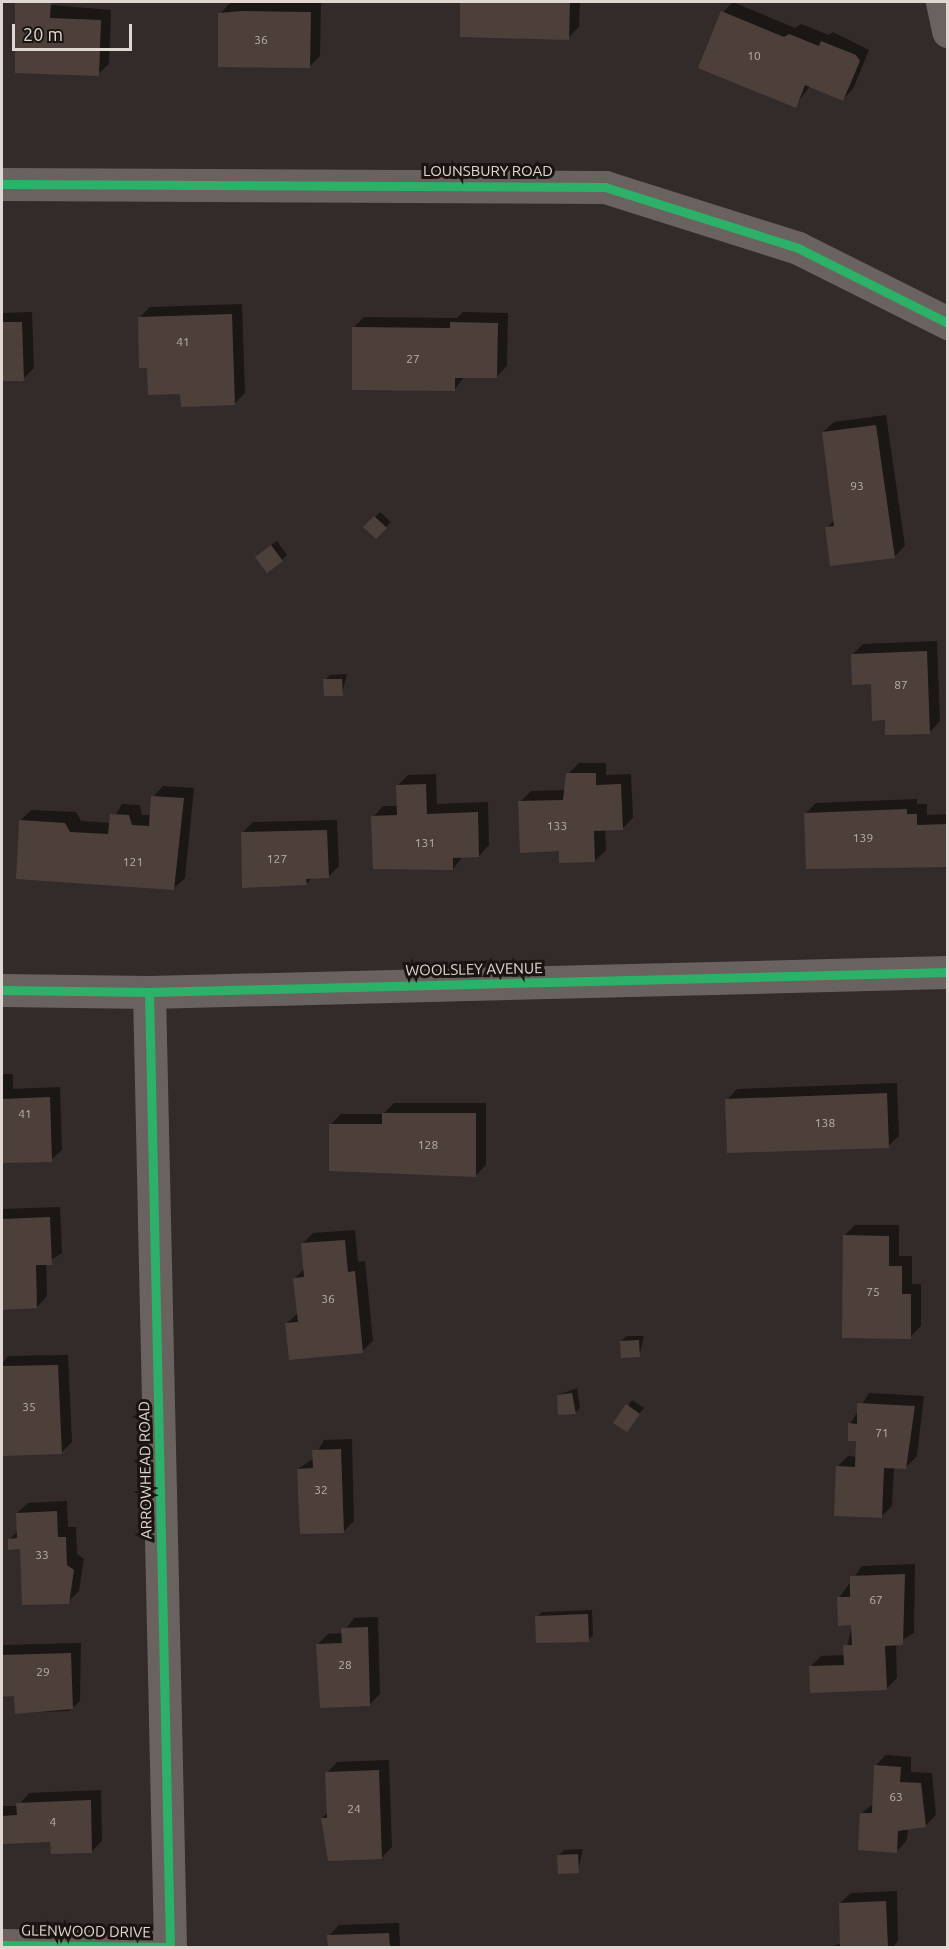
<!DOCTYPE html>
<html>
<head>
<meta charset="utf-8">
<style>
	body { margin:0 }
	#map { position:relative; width:949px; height:1949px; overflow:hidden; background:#332b29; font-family:Ubuntu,sans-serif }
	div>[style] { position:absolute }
	.shadow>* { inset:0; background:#0007 }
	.building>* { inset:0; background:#4d403b }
	.minor>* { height:33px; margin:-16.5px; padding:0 16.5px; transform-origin:16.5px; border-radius:16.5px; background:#6a625f }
	.cycleway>* { height:9px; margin:-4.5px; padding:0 4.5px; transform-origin:4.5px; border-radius:4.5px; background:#2db169 }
	span { translate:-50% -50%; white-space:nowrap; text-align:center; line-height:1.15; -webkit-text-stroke:6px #1a1411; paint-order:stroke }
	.number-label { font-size:12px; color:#bbb0ac }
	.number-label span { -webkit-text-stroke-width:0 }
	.street-label { font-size:15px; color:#e0d6d2 }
	.frame { position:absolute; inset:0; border:3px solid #e0d6d2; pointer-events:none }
	.scale { position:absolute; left:12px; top:24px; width:120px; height:27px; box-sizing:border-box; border:3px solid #e0d6d2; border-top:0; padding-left:8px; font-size:18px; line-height:21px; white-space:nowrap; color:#e0d6d2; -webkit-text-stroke:4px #1a1411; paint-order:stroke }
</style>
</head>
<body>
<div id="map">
	<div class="shadow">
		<i style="clip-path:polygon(17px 2px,111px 10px,109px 64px,98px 74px,17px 71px)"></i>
		<i style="clip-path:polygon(321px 2px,320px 56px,310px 66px,220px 14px,230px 3px)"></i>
		<i style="clip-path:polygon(462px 2px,580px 2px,579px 27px,568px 38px,461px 35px)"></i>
		<i style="clip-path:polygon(733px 2px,795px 28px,801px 24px,829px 35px,833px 32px,869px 50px,853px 89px,843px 99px,810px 86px,795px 106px,723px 12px)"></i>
		<i style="clip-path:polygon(242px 304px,245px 393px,234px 404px,182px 392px,148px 366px,139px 318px,150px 307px)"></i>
		<i style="clip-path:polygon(32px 312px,34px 368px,23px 379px,2px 380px,2px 313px)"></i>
		<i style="clip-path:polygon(463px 312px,508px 313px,507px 366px,496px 377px,465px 376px,454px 390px,354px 327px,364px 317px,457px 318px)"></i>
		<i style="clip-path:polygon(886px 415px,905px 546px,895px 556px,826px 528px,835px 520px,823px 432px,834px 422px)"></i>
		<i style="clip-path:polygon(380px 512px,391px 522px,376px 537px,365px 527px)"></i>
		<i style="clip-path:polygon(277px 541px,287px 555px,282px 560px,262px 552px)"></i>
		<i style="clip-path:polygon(937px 641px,940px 721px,930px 732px,886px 719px,872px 683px,852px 655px,863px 644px)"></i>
		<i style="clip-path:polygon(347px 674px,342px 694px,325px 680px,330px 675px)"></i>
		<i style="clip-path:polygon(579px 763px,606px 763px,606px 775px,631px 774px,633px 818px,622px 829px,605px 829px,606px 850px,595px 861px,561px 850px,520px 802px,531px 791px,566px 790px,568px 774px)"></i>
		<i style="clip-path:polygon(436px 774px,437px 804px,488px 802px,489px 845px,479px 856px,463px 856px,453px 869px,373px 817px,383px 806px,398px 806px,397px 786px,408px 775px)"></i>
		<i style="clip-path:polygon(163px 786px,194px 788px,185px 878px,174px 888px,20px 821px,31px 810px,76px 812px,81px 821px,111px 823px,122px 804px,140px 805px,142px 815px,151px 815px,153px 797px)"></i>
		<i style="clip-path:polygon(917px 799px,917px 804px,927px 804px,927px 815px,948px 814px,948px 865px,806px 813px,816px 803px)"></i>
		<i style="clip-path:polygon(337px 820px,339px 866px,328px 877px,313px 877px,306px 884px,242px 833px,253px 822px)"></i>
		<i style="clip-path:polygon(2px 1074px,13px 1074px,13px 1089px,60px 1087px,62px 1150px,51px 1160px,2px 1162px)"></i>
		<i style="clip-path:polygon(897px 1083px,899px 1136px,888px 1146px,727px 1100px,737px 1089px)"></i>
		<i style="clip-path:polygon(394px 1103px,486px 1103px,486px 1165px,476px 1175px,330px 1125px,341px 1114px,383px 1114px)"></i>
		<i style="clip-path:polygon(60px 1207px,62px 1253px,46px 1263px,47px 1296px,37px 1307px,2px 1308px,2px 1209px)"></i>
		<i style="clip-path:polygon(855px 1225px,899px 1225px,899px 1256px,912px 1256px,912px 1284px,921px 1284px,921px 1326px,910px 1337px,844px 1236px)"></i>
		<i style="clip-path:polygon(355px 1230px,358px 1262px,365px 1261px,373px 1341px,362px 1351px,286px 1324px,298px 1313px,295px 1278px,304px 1269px,302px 1244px,313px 1233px)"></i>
		<i style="clip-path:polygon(627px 1336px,644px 1336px,639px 1356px,621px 1341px)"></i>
		<i style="clip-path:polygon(68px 1355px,72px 1442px,61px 1453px,2px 1454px,2px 1363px,8px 1356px)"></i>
		<i style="clip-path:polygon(577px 1388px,580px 1408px,575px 1413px,558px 1395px)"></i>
		<i style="clip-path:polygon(869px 1393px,924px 1396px,917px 1456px,906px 1467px,894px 1467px,892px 1506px,881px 1517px,837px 1467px,848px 1456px,857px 1457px,858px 1440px,850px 1424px)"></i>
		<i style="clip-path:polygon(632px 1400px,644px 1408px,627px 1430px,615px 1423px)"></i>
		<i style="clip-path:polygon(352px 1439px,354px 1521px,344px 1531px,298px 1469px,314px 1458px,324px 1440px)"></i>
		<i style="clip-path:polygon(67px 1501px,68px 1527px,76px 1527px,77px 1554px,84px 1559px,79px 1591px,68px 1602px,10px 1539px,18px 1531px,17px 1513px,28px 1503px)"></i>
		<i style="clip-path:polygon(915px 1564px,914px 1633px,896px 1644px,897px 1678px,886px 1689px,811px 1666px,821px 1656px,845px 1655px,853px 1623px,839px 1598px,862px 1566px)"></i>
		<i style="clip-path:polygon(592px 1610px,593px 1635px,588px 1640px,537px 1617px,542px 1612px)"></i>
		<i style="clip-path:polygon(378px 1617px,380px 1694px,370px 1704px,317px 1645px,328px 1634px,343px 1633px,354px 1618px)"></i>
		<i style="clip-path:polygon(81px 1643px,80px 1701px,69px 1711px,16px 1713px,16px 1694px,2px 1698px,2px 1645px)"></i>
		<i style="clip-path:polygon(886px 1755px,911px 1757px,911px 1772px,932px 1773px,936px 1815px,925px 1826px,908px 1828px,907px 1840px,897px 1851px,862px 1813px,874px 1803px,875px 1766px)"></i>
		<i style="clip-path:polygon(389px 1760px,392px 1847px,382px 1857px,322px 1818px,328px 1812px,327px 1773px,337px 1762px)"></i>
		<i style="clip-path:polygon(101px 1790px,102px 1841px,92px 1851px,51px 1841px,2px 1842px,2px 1806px,18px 1806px,29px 1793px)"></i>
		<i style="clip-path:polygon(583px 1849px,578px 1871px,559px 1855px,564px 1850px)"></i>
		<i style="clip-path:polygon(897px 1891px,898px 1941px,892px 1948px,826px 1948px,842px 1943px,840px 1903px,851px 1893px)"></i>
		<i style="clip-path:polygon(399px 1923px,400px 1948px,329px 1948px,329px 1936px,339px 1925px)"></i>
	</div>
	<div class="building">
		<i style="clip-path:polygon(15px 2px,51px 2px,50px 18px,101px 20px,99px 76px,15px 73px)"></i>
		<i style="clip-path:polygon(460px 2px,570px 2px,569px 40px,460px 37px)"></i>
		<i style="clip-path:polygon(242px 11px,311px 12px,310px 68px,218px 67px,218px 13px)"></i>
		<i style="clip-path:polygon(721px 11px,784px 37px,789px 34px,819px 46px,821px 41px,856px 55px,860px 61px,843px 101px,805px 85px,796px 108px,698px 68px)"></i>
		<i style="clip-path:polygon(232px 314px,235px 405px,181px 407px,180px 394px,148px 395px,147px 368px,139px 368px,138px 317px)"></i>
		<i style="clip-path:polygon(2px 322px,22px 322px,24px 381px,2px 381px)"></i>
		<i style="clip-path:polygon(450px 322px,498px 323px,497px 378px,455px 378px,455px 391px,352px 390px,352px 327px,450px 328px)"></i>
		<i style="clip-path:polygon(876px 425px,895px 558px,830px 566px,825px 527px,834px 526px,822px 432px)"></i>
		<i style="clip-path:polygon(374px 516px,387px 528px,376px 539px,363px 527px)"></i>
		<i style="clip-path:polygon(271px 545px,283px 561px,267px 573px,255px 557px)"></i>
		<i style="clip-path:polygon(927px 651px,930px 734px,885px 735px,885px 720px,872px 721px,871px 684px,852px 685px,851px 654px)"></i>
		<i style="clip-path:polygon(323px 679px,342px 679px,343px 696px,324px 696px)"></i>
		<i style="clip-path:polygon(566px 773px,596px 773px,596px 785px,621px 784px,623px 830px,594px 831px,595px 862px,559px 863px,559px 851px,520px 853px,518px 801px,563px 800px)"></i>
		<i style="clip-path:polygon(426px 784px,427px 814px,478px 812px,479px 857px,453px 858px,453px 870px,373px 869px,371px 816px,397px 815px,396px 785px)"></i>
		<i style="clip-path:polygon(151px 796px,184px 798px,174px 890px,16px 879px,19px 820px,65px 823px,70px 832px,108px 834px,110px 814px,129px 815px,132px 825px,149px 826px)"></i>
		<i style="clip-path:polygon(907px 809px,907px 814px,917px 814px,917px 825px,948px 824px,948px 867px,806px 869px,804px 813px)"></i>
		<i style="clip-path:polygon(327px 830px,329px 878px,306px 879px,307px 885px,242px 888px,241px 832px)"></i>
		<i style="clip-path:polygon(887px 1093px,889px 1148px,727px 1153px,725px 1099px)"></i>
		<i style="clip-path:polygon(50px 1097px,52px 1162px,2px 1163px,2px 1099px)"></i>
		<i style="clip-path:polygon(382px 1113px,476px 1113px,476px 1177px,329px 1171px,329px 1124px,382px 1124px)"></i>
		<i style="clip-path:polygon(50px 1217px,52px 1265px,36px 1265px,37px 1308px,2px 1310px,2px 1219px)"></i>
		<i style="clip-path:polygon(843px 1235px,889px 1236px,889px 1266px,902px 1266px,902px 1294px,911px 1294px,911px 1339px,842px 1338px)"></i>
		<i style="clip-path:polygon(345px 1240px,348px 1272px,355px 1271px,363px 1353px,289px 1360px,285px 1323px,298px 1322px,293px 1278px,304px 1277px,301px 1243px)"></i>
		<i style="clip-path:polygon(639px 1340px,640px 1357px,621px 1358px,620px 1341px)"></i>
		<i style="clip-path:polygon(58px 1365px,62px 1454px,2px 1456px,2px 1366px)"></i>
		<i style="clip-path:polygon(572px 1393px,576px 1414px,558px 1415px,557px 1395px)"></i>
		<i style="clip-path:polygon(857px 1403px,915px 1406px,906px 1469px,884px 1468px,882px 1518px,834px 1516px,836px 1466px,855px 1467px,856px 1441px,848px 1441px,848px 1423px,857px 1424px)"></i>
		<i style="clip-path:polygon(626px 1404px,640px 1414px,627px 1432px,613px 1423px)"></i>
		<i style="clip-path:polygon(341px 1449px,344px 1533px,300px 1534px,297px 1469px,313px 1468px,312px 1450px)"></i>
		<i style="clip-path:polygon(57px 1511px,58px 1537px,66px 1537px,67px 1565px,74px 1570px,69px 1604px,22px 1605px,20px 1549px,8px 1550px,8px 1539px,17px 1538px,16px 1513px)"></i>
		<i style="clip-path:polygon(905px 1574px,903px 1645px,885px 1646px,887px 1690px,810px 1693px,809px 1666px,844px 1665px,843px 1645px,852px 1645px,851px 1625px,838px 1626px,837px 1597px,850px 1597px,850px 1576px)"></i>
		<i style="clip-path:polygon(588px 1614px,589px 1642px,536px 1643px,535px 1616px)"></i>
		<i style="clip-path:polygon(368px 1627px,370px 1706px,320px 1708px,316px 1644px,342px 1643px,341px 1628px)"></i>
		<i style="clip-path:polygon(71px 1653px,73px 1709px,15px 1714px,14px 1696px,2px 1697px,2px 1655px)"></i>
		<i style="clip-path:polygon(874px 1765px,901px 1767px,900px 1782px,921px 1783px,926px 1827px,898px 1831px,897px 1853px,858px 1850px,860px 1813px,872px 1813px)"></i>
		<i style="clip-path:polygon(379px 1770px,382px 1859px,328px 1861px,321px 1818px,327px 1818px,325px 1772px)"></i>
		<i style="clip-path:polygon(91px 1800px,92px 1853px,51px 1854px,50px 1842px,2px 1844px,2px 1816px,17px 1815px,16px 1803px)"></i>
		<i style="clip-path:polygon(578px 1854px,579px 1873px,558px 1874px,557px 1855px)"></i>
		<i style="clip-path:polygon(886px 1901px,888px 1948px,840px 1948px,839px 1903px)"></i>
		<i style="clip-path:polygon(389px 1933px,390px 1948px,328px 1948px,327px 1935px)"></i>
	</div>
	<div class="minor">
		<i style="left:942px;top:2px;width:30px;rotate:78deg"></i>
		<i style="left:2px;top:184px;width:603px;rotate:0.29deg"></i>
		<i style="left:605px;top:187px;width:202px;rotate:17.5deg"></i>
		<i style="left:798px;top:248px;width:168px;rotate:26.6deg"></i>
		<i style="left:2px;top:990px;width:147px;rotate:0.8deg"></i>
		<i style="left:149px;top:992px;width:799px;rotate:-1.43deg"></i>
		<i style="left:2px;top:1945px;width:168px;rotate:0.7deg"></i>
		<i style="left:170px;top:1947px;width:955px;rotate:-91.26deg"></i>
	</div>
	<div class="cycleway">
		<i style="left:2px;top:184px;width:603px;rotate:0.29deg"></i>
		<i style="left:605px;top:187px;width:202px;rotate:17.5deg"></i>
		<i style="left:798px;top:248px;width:168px;rotate:26.6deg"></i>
		<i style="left:2px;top:990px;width:147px;rotate:0.8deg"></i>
		<i style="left:149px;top:992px;width:799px;rotate:-1.43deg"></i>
		<i style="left:2px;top:1945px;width:168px;rotate:0.7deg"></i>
		<i style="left:170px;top:1947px;width:955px;rotate:-91.26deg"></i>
	</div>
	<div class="number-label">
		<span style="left:261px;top:40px">36</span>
		<span style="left:754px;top:56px">10</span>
		<span style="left:183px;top:342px">41</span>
		<span style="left:413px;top:359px">27</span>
		<span style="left:857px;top:486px">93</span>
		<span style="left:901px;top:685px">87</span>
		<span style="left:557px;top:826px">133</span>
		<span style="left:863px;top:838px">139</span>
		<span style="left:425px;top:843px">131</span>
		<span style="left:277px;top:859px">127</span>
		<span style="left:133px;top:862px">121</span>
		<span style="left:25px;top:1114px">41</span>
		<span style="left:825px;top:1123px">138</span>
		<span style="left:428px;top:1145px">128</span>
		<span style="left:873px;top:1292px">75</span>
		<span style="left:328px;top:1299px">36</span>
		<span style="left:29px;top:1407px">35</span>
		<span style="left:882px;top:1433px">71</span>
		<span style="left:321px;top:1490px">32</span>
		<span style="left:42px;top:1555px">33</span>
		<span style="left:876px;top:1600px">67</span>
		<span style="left:345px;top:1665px">28</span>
		<span style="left:43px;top:1672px">29</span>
		<span style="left:896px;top:1797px">63</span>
		<span style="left:354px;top:1809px">24</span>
		<span style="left:53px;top:1822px">4</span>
	</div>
	<div class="street-label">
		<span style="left:488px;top:171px">LOUNSBURY ROAD</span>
		<span style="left:474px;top:969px;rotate:-1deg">WOOLSLEY AVENUE</span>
		<span style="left:145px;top:1470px;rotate:-91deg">ARROWHEAD ROAD</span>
		<span style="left:86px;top:1931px;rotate:1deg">GLENWOOD DRIVE</span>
	</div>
	<div class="frame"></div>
	<div class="scale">20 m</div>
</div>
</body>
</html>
